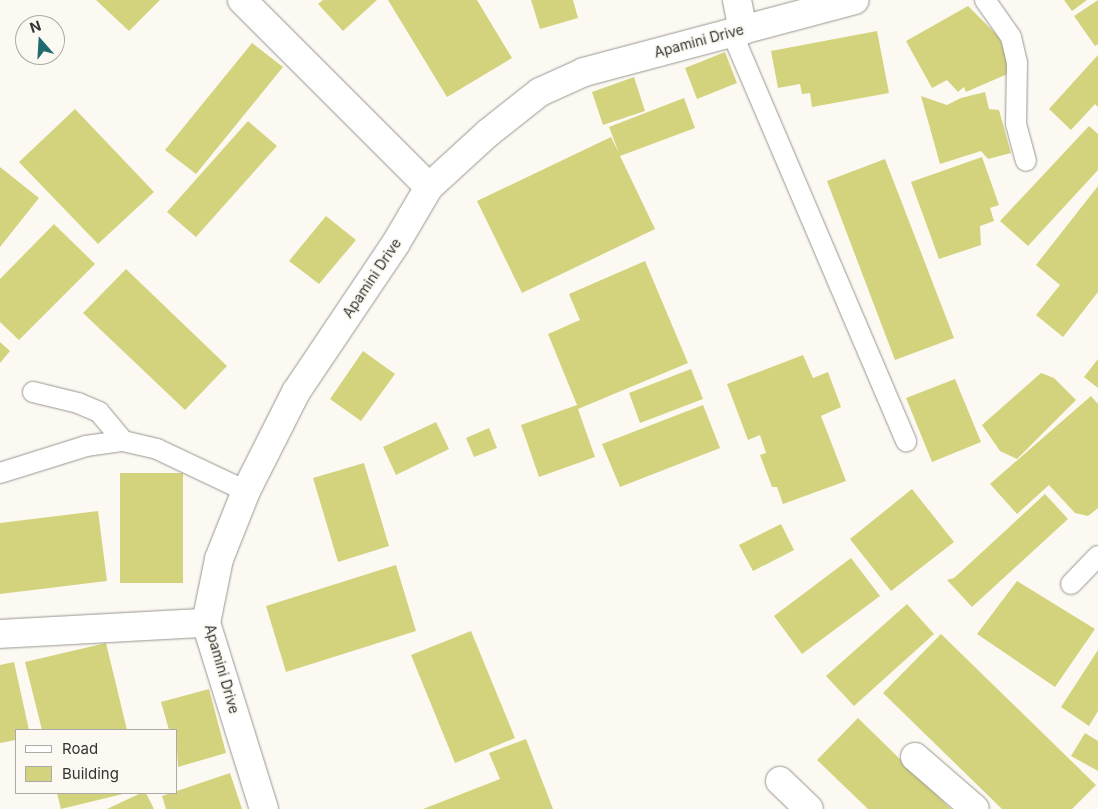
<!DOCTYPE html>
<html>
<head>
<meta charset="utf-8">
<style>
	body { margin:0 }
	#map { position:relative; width:1098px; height:809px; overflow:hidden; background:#fcf9f3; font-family:Inter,sans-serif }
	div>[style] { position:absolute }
	.building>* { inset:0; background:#d3d37d }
	.roads { filter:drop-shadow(0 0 1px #989690) drop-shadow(0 0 1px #989690) }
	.service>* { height:20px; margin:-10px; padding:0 10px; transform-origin:10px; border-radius:10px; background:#fff }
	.minor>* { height:28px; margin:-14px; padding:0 14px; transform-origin:14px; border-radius:14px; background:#fff }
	span { translate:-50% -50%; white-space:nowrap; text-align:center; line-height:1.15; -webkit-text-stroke:4px #fcf9f3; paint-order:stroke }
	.street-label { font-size:14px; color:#353432 }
	.legend { position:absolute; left:15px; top:729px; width:162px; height:65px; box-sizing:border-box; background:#fcf9f3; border:1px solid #acaaa6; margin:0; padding:6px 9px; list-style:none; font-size:15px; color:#353432 }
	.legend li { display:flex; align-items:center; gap:10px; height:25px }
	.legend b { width:25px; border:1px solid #acaaa6 }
	.north { position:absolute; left:15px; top:15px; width:50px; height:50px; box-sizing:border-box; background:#fcf9f3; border:1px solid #acaaa6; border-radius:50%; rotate:341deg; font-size:14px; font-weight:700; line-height:20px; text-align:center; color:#353432 }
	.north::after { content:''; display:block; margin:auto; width:18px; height:22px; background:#1f6b6f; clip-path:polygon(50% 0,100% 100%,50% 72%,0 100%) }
</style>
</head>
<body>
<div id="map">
	<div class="building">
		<i style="clip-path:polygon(96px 0,160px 0,129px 31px)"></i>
		<i style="clip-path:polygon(323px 0,377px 0,343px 31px,318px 4px)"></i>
		<i style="clip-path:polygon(388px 0,477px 0,512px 58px,447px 97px)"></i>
		<i style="clip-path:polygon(531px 0,573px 0,578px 18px,540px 29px)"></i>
		<i style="clip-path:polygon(1064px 0,1087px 0,1072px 11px)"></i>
		<i style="clip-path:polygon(1098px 0,1098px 44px,1095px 46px,1074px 16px)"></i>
		<i style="clip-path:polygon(968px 6px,999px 37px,1012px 72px,966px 92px,964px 87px,958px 92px,947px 80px,932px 88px,906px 41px)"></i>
		<i style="clip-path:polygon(877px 31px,889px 93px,812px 107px,810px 93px,802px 94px,800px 84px,778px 88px,771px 51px)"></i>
		<i style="clip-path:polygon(252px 43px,283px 67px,196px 174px,165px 150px)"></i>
		<i style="clip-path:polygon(725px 52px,737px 83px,697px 99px,685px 68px)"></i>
		<i style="clip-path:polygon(1098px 55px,1098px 107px,1095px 104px,1071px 130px,1049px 109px)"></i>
		<i style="clip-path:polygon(634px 77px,645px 111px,603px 125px,592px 92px)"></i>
		<i style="clip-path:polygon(985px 92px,989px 109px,999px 110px,1011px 153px,988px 159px,981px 151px,940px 164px,921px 96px,947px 105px,961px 98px)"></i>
		<i style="clip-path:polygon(684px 98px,695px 128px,620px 156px,655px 229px,522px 293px,477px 201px,611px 137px,619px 153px,609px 127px)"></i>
		<i style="clip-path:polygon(75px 109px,154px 192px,98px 244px,19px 162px)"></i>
		<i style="clip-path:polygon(248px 121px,277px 146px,196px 237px,167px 212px)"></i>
		<i style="clip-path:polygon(1089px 126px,1098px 134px,1098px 170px,1028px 246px,1000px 221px)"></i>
		<i style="clip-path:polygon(982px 157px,999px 205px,990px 208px,994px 221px,980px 226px,981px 245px,939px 259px,911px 182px)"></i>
		<i style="clip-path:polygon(885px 159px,954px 338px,895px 360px,827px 181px)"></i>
		<i style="clip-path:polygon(0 167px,39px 198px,0 247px)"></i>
		<i style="clip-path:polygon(1098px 186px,1098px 292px,1063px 337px,1036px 315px,1060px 285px,1036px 265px)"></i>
		<i style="clip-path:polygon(326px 216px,356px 240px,319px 284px,289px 261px)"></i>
		<i style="clip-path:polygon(54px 224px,95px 264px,19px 340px,0 322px,0 279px)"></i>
		<i style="clip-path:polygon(645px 261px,688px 363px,578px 409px,595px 457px,539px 477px,521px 425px,577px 405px,548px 334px,580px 320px,569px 294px)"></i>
		<i style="clip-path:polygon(126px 269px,227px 366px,185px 410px,83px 313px)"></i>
		<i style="clip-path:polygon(0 342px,10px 351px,0 363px)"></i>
		<i style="clip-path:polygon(363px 351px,395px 374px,361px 421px,330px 399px)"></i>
		<i style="clip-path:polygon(803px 355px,813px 378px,828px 372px,841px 407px,821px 416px,846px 481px,783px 504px,777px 487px,772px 487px,760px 455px,766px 453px,760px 435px,748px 440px,727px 384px)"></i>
		<i style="clip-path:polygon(1098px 359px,1098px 388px,1084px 377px)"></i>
		<i style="clip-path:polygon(691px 369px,703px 399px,640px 423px,629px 393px)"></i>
		<i style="clip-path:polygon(1041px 373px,1054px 378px,1076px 400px,1017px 459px,1000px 451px,982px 425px)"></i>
		<i style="clip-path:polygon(955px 379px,981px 442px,932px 462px,906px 398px)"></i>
		<i style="clip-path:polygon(1091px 396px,1098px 404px,1098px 508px,1088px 516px,1075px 513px,1049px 485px,1017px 514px,990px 484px)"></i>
		<i style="clip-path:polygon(703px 405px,720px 448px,620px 487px,602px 444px)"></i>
		<i style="clip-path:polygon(436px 422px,449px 449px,396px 475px,383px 447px)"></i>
		<i style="clip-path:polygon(489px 428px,497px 448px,474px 457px,466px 438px)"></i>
		<i style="clip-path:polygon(364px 463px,389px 546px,338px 562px,313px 478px)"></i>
		<i style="clip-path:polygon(120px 473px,183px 473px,183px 583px,120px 583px)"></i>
		<i style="clip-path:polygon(912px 489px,954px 542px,891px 591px,850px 539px)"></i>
		<i style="clip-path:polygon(1045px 494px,1068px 519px,972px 607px,947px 580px,954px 578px)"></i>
		<i style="clip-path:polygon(98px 511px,107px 581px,0 594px,0 523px)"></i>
		<i style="clip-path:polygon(781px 524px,794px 550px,753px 571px,739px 545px)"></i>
		<i style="clip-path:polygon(851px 558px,880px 596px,802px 654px,774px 616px)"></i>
		<i style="clip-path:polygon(396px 565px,416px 631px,286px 672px,266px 606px)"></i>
		<i style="clip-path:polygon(1017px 581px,1095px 629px,1055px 687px,977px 634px)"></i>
		<i style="clip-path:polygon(907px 604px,934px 634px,854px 706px,826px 676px)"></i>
		<i style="clip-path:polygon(471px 631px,515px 738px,455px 763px,411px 655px)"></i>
		<i style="clip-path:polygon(941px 634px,1096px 785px,1072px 809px,1002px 809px,883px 693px)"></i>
		<i style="clip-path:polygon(106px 643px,127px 730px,42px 730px,25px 662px)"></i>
		<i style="clip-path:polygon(1098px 650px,1098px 711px,1089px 726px,1061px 707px)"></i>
		<i style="clip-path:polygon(14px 662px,29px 730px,16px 730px,16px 740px,0 743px,0 665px)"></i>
		<i style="clip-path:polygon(209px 689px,226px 753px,178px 767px,176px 730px,169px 730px,161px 702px)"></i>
		<i style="clip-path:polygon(858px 718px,951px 809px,868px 809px,817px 760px)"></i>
		<i style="clip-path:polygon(1085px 733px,1098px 741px,1098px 771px,1071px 756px)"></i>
		<i style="clip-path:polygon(526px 739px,553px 809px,423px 809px,500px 779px,489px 753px)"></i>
		<i style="clip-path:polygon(230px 773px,242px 809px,166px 809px,162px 796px)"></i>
		<i style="clip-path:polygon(57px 793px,127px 793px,61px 809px)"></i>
		<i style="clip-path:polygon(141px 793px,146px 793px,154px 809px,107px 809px)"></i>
	</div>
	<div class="roads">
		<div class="service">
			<i style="left:985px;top:0;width:45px;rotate:54.9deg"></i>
			<i style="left:1011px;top:37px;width:26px;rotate:77deg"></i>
			<i style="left:1017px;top:62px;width:62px;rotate:90.9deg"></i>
			<i style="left:1016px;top:124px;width:38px;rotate:75deg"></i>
			<i style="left:732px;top:33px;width:444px;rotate:66.9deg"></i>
			<i style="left:33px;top:392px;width:46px;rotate:13.7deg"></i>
			<i style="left:78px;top:403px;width:23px;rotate:23deg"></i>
			<i style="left:99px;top:412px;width:38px;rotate:50deg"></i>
			<i style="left:0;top:473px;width:90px;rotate:-17.4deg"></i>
			<i style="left:86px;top:446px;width:37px;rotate:-8deg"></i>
			<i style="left:123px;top:441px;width:35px;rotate:13deg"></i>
			<i style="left:157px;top:449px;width:98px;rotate:25.3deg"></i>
			<i style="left:1071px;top:584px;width:39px;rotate:-46deg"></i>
		</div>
		<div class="minor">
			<i style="left:242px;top:0;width:264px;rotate:45deg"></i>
			<i style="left:737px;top:0;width:31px;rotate:79deg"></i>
			<i style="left:0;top:634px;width:206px;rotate:-3.1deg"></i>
			<i style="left:915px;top:757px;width:79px;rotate:40.9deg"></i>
			<i style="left:780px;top:781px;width:40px;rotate:44deg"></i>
			<i style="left:264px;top:809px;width:195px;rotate:-107.3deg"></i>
			<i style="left:206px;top:623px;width:65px;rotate:-78.5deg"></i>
			<i style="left:219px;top:559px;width:73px;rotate:-68.3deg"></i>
			<i style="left:246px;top:491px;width:111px;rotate:-63.2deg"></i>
			<i style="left:296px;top:392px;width:179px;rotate:-56.1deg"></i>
			<i style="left:396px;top:243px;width:65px;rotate:-59.5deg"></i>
			<i style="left:429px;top:187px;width:80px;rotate:-42.5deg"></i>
			<i style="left:488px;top:133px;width:66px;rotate:-38.3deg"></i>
			<i style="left:540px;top:92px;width:48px;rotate:-24.4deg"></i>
			<i style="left:584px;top:72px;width:280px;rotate:-14.9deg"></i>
		</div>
	</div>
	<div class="street-label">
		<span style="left:699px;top:41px;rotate:-15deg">Apamini Drive</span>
		<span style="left:372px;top:278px;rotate:-56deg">Apamini Drive</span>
		<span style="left:222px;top:669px;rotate:74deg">Apamini Drive</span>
	</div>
	<ul class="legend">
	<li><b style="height:6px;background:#fff"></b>Road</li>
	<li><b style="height:14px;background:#d3d37d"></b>Building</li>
	</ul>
	<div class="north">N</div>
</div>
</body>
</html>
